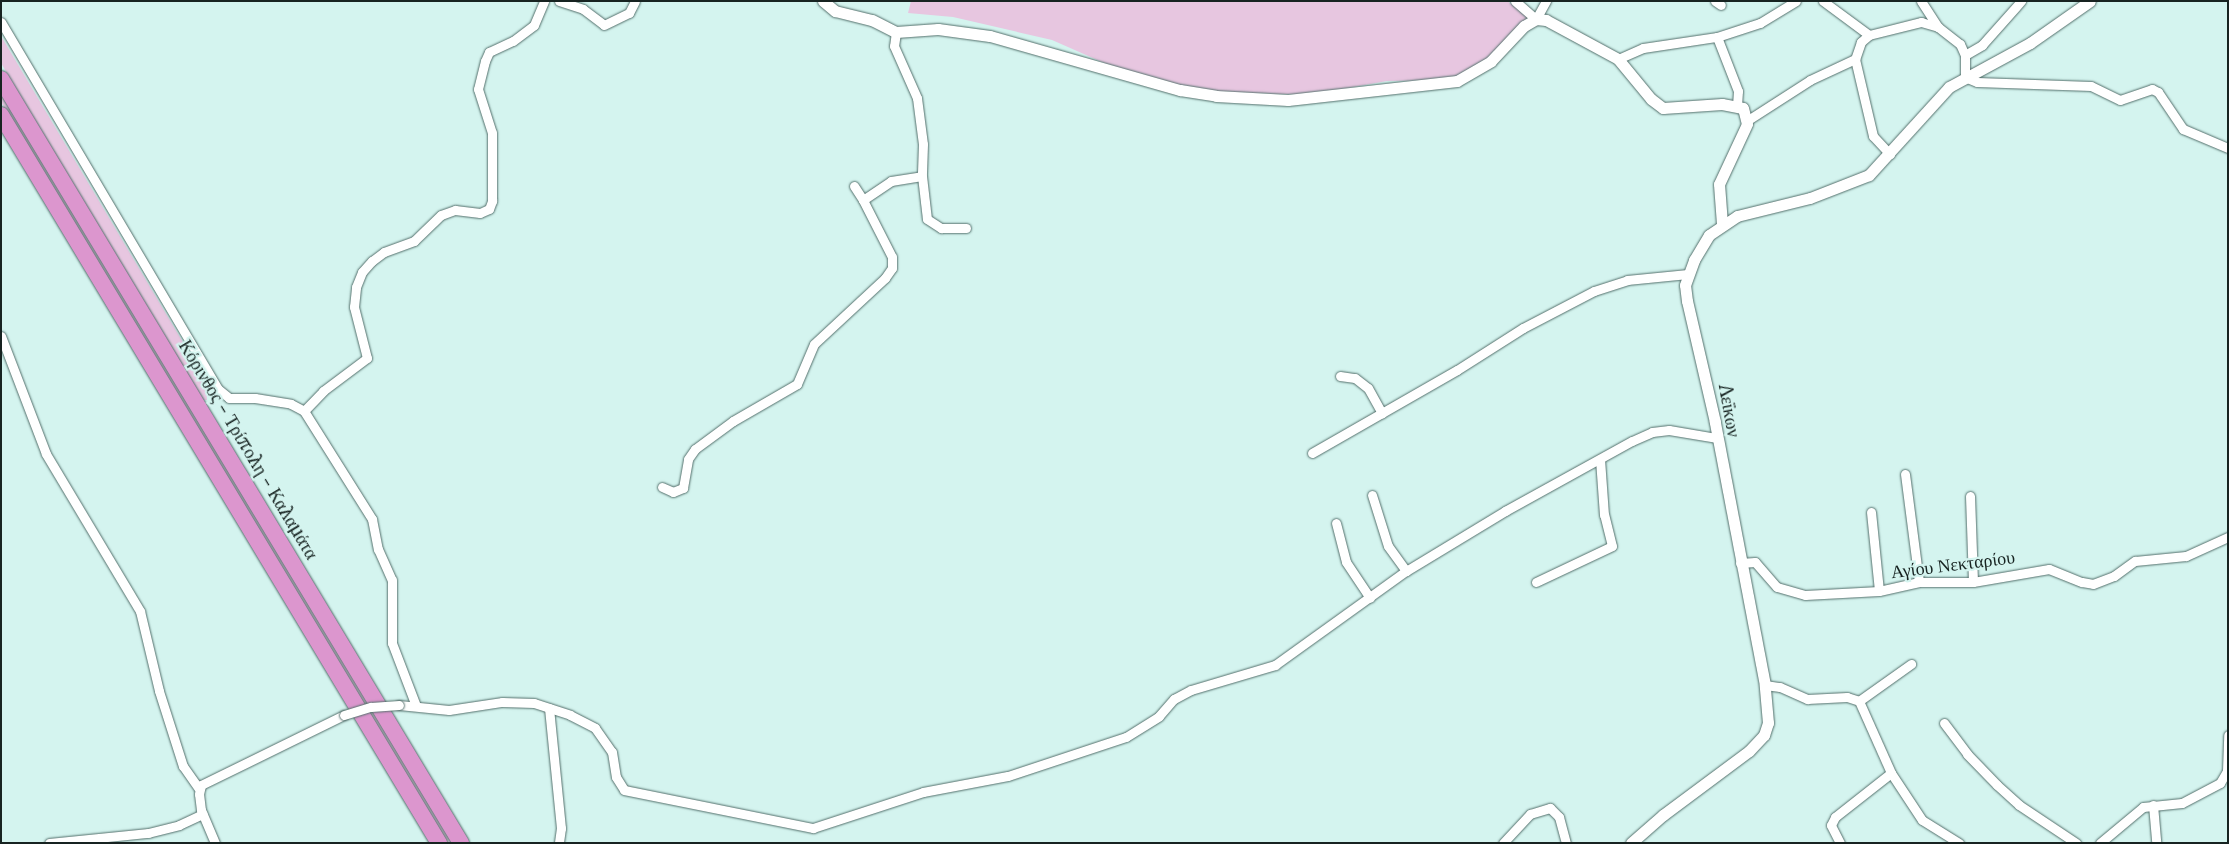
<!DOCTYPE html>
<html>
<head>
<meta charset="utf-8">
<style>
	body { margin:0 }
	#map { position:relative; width:2229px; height:844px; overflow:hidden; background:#d4f4ef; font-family:Merriweather,serif }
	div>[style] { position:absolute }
	.green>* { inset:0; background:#e7c6e0 }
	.roads { filter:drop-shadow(0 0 1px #536f6b) drop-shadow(0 0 1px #536f6b) }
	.minor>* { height:9px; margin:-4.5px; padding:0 4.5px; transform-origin:4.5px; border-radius:4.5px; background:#fff }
	.tertiary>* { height:11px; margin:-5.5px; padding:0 5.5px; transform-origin:5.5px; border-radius:5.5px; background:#fff }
	.motorway>* { height:16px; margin:-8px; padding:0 8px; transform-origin:8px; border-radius:8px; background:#dc96ce }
	.bridges { filter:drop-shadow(0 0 1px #536f6b) drop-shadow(0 0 1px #536f6b) }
	.minor-bridge>* { height:9px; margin:-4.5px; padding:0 4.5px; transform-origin:4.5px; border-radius:4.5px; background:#fff }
	span { translate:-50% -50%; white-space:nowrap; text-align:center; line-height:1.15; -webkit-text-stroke:4.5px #d4f4ef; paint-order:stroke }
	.street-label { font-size:18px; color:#172321 }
	.frame { position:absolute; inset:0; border:2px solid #172321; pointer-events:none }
</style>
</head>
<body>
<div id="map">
	<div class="green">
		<i style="clip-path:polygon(911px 1px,1507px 1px,1531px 17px,1494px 58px,1452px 80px,1387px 81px,1309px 95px,1219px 92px,1181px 86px,1111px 66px,1052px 40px,953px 17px,908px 13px)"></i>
		<i style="clip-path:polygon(1px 36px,206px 381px,207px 400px,202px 400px,1px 63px)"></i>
		<i style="clip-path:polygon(1px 92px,453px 843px,447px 843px,436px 825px,1px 102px)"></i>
	</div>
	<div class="roads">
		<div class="minor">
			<i style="left:559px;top:1px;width:25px;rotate:18deg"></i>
			<i style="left:583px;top:9px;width:26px;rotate:37deg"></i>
			<i style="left:604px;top:25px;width:28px;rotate:-26deg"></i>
			<i style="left:629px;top:13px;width:13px;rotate:-63deg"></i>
			<i style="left:1515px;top:1px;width:28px;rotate:41deg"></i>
			<i style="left:1536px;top:19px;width:21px;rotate:-61deg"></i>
			<i style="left:1715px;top:1px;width:7px;rotate:34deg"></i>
			<i style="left:1823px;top:1px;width:57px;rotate:36.5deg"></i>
			<i style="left:1869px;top:35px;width:54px;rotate:-14deg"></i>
			<i style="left:1921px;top:22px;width:18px;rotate:16deg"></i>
			<i style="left:1921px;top:1px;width:31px;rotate:57deg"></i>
			<i style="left:1938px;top:27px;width:28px;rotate:38deg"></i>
			<i style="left:1960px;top:44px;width:12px;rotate:66deg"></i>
			<i style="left:1965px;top:55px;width:22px;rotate:90deg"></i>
			<i style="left:1965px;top:77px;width:13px;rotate:23deg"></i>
			<i style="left:1977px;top:82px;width:114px;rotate:2deg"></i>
			<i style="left:2091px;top:86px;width:32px;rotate:26deg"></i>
			<i style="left:2120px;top:100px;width:34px;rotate:-19deg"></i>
			<i style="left:2152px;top:89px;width:7px;rotate:27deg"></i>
			<i style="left:2158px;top:92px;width:45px;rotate:56deg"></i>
			<i style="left:2183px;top:129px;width:49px;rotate:22.9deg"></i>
			<i style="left:1px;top:22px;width:426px;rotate:59.4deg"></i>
			<i style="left:218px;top:389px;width:14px;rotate:39deg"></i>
			<i style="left:229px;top:398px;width:26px"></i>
			<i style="left:255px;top:398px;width:36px;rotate:9deg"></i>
			<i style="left:291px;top:404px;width:15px;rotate:28deg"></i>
			<i style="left:304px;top:411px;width:128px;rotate:57.8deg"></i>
			<i style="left:372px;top:519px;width:31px;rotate:79deg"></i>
			<i style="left:378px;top:549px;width:34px;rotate:66deg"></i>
			<i style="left:392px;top:580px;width:63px;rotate:90deg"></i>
			<i style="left:392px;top:643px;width:67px;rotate:69.1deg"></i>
			<i style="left:896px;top:32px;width:14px;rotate:98deg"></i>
			<i style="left:894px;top:46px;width:57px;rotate:66.1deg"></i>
			<i style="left:917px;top:98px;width:46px;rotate:82.6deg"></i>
			<i style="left:923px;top:144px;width:32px;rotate:92deg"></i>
			<i style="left:922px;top:176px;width:43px;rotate:83.4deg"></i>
			<i style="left:927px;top:219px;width:17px;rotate:33deg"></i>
			<i style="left:941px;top:228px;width:25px"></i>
			<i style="left:1869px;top:35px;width:11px;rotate:139deg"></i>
			<i style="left:1861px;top:42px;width:18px;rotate:109deg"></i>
			<i style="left:1855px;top:59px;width:79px;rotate:76.8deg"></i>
			<i style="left:1873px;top:136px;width:25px;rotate:47deg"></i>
			<i style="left:1717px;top:37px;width:58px;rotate:68.7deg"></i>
			<i style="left:1738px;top:91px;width:14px;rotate:94deg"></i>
			<i style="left:1965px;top:55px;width:20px;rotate:-30deg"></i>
			<i style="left:1982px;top:45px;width:59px;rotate:-48.4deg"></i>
			<i style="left:1618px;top:59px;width:27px;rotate:-24deg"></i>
			<i style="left:1643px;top:48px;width:75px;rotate:-8.5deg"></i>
			<i style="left:1717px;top:37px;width:45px;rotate:-18deg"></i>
			<i style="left:1760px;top:23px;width:42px;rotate:-31.4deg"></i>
			<i style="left:1748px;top:120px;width:74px;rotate:-32.8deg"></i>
			<i style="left:1810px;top:80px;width:50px;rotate:-25deg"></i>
			<i style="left:854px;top:186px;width:17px;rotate:57deg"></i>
			<i style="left:1px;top:336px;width:126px;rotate:69.1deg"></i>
			<i style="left:46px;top:454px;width:183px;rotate:59.1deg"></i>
			<i style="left:140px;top:611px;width:82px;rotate:76.6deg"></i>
			<i style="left:159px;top:691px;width:79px;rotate:72.3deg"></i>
			<i style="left:183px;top:766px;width:28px;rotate:55deg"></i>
			<i style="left:1340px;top:376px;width:15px;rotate:8deg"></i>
			<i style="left:1355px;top:378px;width:16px;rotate:38deg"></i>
			<i style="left:1368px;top:388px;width:29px;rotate:61deg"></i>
			<i style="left:304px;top:411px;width:28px;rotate:-46deg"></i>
			<i style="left:323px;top:391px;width:55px;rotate:-36.9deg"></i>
			<i style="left:367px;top:358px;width:53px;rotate:-104.3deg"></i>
			<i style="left:354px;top:307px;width:20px;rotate:-84deg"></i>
			<i style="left:356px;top:287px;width:16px;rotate:-68deg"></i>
			<i style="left:362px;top:272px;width:15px;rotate:-48deg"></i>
			<i style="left:372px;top:261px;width:15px;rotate:-37deg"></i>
			<i style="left:384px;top:252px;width:32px;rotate:-20deg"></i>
			<i style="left:414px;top:241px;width:37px;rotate:-44deg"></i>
			<i style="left:441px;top:215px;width:15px;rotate:-20deg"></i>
			<i style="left:455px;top:210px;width:25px;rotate:7deg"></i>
			<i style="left:480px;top:213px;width:10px;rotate:-24deg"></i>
			<i style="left:489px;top:209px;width:9px;rotate:-69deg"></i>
			<i style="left:492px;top:201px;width:68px;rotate:-90deg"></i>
			<i style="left:492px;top:133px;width:46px;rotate:-107.7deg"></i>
			<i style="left:478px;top:89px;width:29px;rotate:-76deg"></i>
			<i style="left:485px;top:61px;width:10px;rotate:-66deg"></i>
			<i style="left:489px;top:52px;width:26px;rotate:-25deg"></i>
			<i style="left:513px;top:41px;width:26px;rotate:-37deg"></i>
			<i style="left:534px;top:25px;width:26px;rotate:-67deg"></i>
			<i style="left:1312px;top:453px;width:167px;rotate:-29.8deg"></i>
			<i style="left:1457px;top:370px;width:78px;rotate:-32.5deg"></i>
			<i style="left:1523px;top:328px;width:80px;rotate:-27.5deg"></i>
			<i style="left:1594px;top:291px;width:35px;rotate:-18deg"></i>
			<i style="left:1627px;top:280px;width:61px;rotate:-5.6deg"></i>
			<i style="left:1905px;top:474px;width:109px;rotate:82.6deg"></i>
			<i style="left:662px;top:487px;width:12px;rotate:24deg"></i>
			<i style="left:673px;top:492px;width:11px;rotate:-22deg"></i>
			<i style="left:683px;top:488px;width:29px;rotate:-80deg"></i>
			<i style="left:688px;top:459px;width:12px;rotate:-55deg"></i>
			<i style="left:695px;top:449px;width:47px;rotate:-36.4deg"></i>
			<i style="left:733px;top:421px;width:74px;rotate:-30deg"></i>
			<i style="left:797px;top:384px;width:43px;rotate:-67deg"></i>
			<i style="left:814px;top:344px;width:97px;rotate:-42.9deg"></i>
			<i style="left:885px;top:278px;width:12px;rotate:-55deg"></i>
			<i style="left:892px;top:268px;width:11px;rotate:-90deg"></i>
			<i style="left:892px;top:257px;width:64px;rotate:-117deg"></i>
			<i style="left:863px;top:200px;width:34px;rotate:-34deg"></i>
			<i style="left:891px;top:181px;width:31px;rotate:-9deg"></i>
			<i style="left:1372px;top:495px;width:53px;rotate:72.6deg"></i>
			<i style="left:1388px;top:546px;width:31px;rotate:54deg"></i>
			<i style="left:1970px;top:496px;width:86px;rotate:88deg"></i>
			<i style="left:1871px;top:512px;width:79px;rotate:84.2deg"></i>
			<i style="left:1336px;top:523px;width:40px;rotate:75.6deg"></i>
			<i style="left:1346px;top:562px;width:43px;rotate:56.3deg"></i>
			<i style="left:1740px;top:563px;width:15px;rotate:-4deg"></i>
			<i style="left:1755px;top:562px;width:33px;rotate:49deg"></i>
			<i style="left:1777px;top:587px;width:29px;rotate:16deg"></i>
			<i style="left:1805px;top:595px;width:74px;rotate:-3.1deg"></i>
			<i style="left:1879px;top:591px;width:41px;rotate:-12.7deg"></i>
			<i style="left:1919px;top:582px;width:54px"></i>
			<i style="left:1973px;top:582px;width:77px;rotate:-9.7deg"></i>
			<i style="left:2049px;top:569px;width:35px;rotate:22deg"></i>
			<i style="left:2082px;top:582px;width:11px;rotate:10deg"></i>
			<i style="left:2093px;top:584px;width:22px;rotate:-21deg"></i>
			<i style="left:2114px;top:576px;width:26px;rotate:-36deg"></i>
			<i style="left:2135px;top:561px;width:51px;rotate:-5.6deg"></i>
			<i style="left:2186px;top:556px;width:46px;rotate:-24.3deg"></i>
			<i style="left:1536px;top:582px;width:84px;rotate:-25.3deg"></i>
			<i style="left:1612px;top:546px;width:32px;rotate:-104deg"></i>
			<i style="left:1604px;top:515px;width:56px;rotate:-94.1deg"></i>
			<i style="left:1765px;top:685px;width:15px;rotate:8deg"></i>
			<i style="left:1780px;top:687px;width:30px;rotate:24deg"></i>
			<i style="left:1807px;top:699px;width:40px;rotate:-2.9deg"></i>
			<i style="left:1847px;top:697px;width:13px;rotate:18deg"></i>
			<i style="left:1859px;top:701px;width:79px;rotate:66deg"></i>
			<i style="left:1891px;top:773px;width:56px;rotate:56.6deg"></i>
			<i style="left:1922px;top:820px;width:44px;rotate:31.9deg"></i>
			<i style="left:1859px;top:701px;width:64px;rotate:-35.4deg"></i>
			<i style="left:399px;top:705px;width:50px;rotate:5.7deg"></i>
			<i style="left:449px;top:710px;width:54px;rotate:-8.6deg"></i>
			<i style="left:502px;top:702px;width:32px;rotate:2deg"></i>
			<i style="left:534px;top:703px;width:38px;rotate:18deg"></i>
			<i style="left:570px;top:715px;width:28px;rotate:27deg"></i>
			<i style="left:595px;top:728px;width:29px;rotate:55deg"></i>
			<i style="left:612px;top:752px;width:25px;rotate:81deg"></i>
			<i style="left:616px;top:777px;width:15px;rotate:58deg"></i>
			<i style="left:624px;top:790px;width:193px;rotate:11.4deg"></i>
			<i style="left:813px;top:828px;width:116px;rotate:-18.1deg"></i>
			<i style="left:923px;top:792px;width:86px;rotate:-10.7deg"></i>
			<i style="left:1008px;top:776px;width:124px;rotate:-18.3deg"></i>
			<i style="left:1126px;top:737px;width:39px;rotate:-32deg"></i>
			<i style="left:1159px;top:716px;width:23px;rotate:-49deg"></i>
			<i style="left:1174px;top:699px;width:19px;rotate:-28deg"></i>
			<i style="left:1191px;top:690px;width:88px;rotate:-16.6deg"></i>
			<i style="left:1275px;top:665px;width:161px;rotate:-35.7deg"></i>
			<i style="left:1406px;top:571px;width:116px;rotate:-31.2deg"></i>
			<i style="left:1505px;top:511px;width:145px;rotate:-28.9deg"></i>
			<i style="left:1632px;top:441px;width:22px;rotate:-24deg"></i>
			<i style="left:1652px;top:432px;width:17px;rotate:-7deg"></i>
			<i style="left:1669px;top:430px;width:49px;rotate:9.5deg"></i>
			<i style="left:549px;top:708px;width:121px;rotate:84.3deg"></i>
			<i style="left:561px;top:828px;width:15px;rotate:98deg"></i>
			<i style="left:1944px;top:723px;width:39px;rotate:53deg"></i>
			<i style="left:1967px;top:754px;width:43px;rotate:45.9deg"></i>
			<i style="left:1997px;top:785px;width:30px;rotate:42deg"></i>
			<i style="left:2019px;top:805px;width:69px;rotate:33.7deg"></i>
			<i style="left:2153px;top:805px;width:38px;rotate:85deg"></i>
			<i style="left:49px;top:843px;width:100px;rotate:-5.8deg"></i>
			<i style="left:148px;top:833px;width:32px;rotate:-14deg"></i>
			<i style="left:179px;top:825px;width:26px;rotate:-25deg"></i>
			<i style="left:215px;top:843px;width:36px;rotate:-113deg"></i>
			<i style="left:201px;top:810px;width:16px;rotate:-97deg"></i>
			<i style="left:199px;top:794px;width:9px;rotate:-77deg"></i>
			<i style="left:201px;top:785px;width:159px;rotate:-26.1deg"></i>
			<i style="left:1503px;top:843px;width:40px;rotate:-47deg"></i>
			<i style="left:1530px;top:814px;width:21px;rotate:-17deg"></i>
			<i style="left:1550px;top:808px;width:13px;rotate:45deg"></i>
			<i style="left:1559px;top:817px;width:27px;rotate:75deg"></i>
			<i style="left:1840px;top:843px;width:20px;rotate:-117deg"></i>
			<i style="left:1831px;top:825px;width:9px;rotate:-63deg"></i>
			<i style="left:1835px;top:817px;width:71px;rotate:-38.2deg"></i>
			<i style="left:2100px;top:843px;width:56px;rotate:-39.9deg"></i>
			<i style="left:2143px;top:807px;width:39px;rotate:-6deg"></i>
			<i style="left:2182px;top:803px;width:43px;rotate:-27.8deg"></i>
			<i style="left:2220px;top:783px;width:14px;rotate:-60deg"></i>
			<i style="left:2227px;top:771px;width:36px;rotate:-88deg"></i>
		</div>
		<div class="tertiary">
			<i style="left:823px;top:1px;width:16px;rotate:40deg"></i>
			<i style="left:835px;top:11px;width:38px;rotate:14deg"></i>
			<i style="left:872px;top:20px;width:27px;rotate:27deg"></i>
			<i style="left:896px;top:32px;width:42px;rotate:-4.1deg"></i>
			<i style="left:938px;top:29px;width:52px;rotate:7.7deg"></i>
			<i style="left:990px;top:36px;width:198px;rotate:15.9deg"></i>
			<i style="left:1180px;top:90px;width:36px;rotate:9deg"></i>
			<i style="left:1216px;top:96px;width:72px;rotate:3.2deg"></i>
			<i style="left:1288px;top:100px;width:170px;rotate:-6.4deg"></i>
			<i style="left:1457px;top:81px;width:39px;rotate:-30deg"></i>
			<i style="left:1491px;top:61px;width:48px;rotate:-46.7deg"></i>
			<i style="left:1524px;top:26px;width:14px;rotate:-30deg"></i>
			<i style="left:1536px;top:19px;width:10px;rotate:6deg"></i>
			<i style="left:1546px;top:20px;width:82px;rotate:28.4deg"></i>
			<i style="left:1618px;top:59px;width:52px;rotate:50.5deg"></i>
			<i style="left:1651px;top:99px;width:15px;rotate:37deg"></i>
			<i style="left:1663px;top:108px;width:59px;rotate:-3.9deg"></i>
			<i style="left:1722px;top:104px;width:21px;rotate:11deg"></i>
			<i style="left:1743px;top:108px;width:16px;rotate:76deg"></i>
			<i style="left:1747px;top:124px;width:66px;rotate:115deg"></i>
			<i style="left:1719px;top:184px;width:40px;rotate:85.7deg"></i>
			<i style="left:1631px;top:843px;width:43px;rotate:-41.2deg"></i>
			<i style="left:1663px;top:815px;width:107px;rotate:-36.7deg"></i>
			<i style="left:1749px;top:751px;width:22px;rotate:-47deg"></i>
			<i style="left:1764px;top:735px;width:13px;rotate:-72deg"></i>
			<i style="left:1768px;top:723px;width:38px;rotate:-95deg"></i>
			<i style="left:1765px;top:685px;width:268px;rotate:-100.8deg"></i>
			<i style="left:1715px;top:422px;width:124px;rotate:-103deg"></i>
			<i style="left:1687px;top:301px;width:16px;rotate:-97deg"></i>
			<i style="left:1685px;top:285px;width:27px;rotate:-70deg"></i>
			<i style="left:1694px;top:260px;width:29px;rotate:-59deg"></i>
			<i style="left:1709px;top:235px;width:34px;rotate:-34deg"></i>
			<i style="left:1737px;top:216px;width:75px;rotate:-13.9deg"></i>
			<i style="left:1810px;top:198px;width:63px;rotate:-21.3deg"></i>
			<i style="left:1869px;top:175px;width:119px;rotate:-47.7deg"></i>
			<i style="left:1949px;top:87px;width:92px;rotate:-28.5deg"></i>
			<i style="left:2030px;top:43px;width:73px;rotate:-35deg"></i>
		</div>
		<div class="motorway">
			<i style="left:1px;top:79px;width:892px;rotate:58.95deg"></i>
			<i style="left:1px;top:115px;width:850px;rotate:58.97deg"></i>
		</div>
	</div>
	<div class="bridges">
		<div class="minor-bridge">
			<i style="left:344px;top:715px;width:28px;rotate:-17deg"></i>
			<i style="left:371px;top:707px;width:28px;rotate:-4deg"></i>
		</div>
	</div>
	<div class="street-label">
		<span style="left:1729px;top:411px;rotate:80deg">Λεΐκων</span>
		<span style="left:248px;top:450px;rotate:59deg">Κόρινθος - Τρίπολη - Καλαμάτα</span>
		<span style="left:1953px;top:565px;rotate:-7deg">Αγίου Νεκταρίου</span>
	</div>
	<div class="frame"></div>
</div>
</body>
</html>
